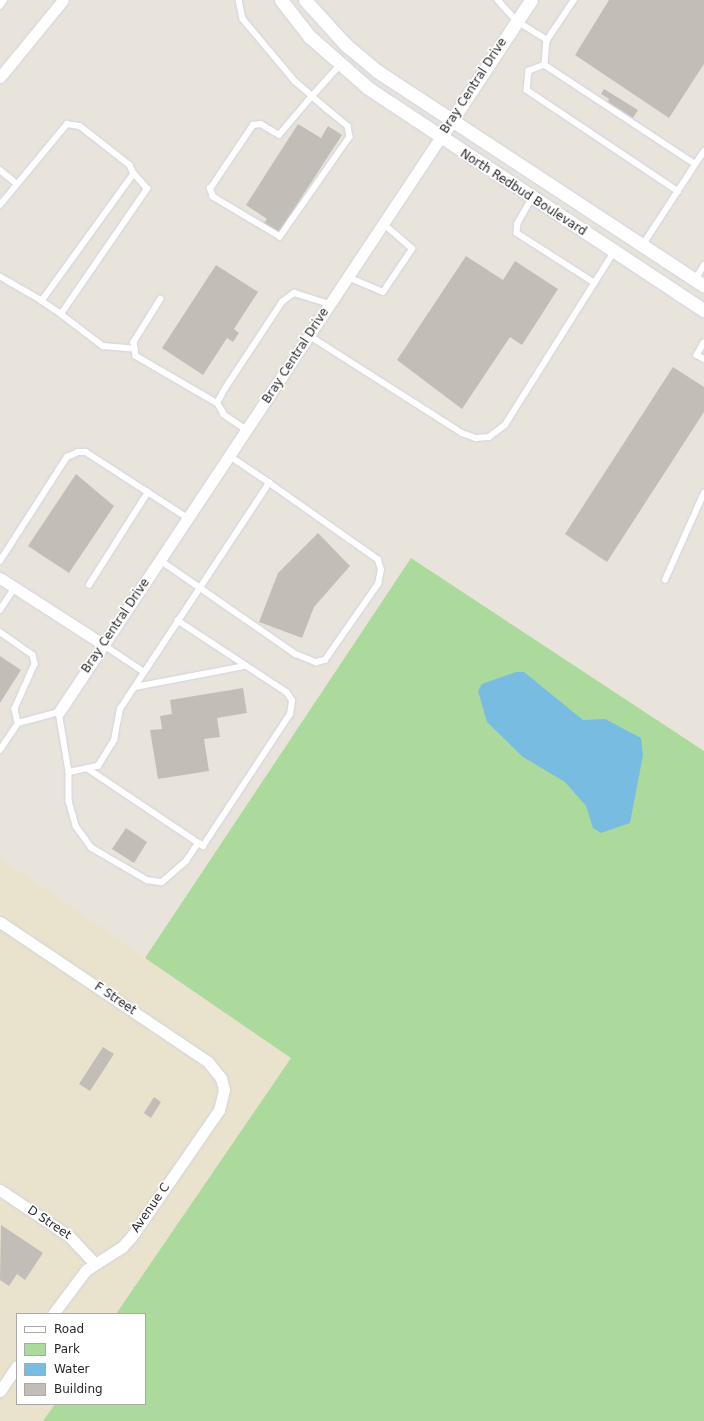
<!DOCTYPE html>
<html>
<head>
<meta charset="utf-8">
<style>
	body { margin:0 }
	#map { position:relative; width:704px; height:1421px; overflow:hidden; background:#e9e4db; font-family:"DejaVu Sans",sans-serif }
	div>[style] { position:absolute }
	.education>* { inset:0; background:#e9e2cc }
	.green>* { inset:0; background:#acda9d }
	.water>* { inset:0; background:#78bce1 }
	.building>* { inset:0; background:#c2beb7 }
	.roads { filter:drop-shadow(0 0 1px #d1d2e0) drop-shadow(0 0 1px #d1d2e0) }
	.service>* { height:5.5px; margin:-2.75px; padding:0 2.75px; transform-origin:2.75px; border-radius:2.75px; background:#fff }
	.minor>* { height:11px; margin:-5.5px; padding:0 5.5px; transform-origin:5.5px; border-radius:5.5px; background:#fff }
	.tertiary>* { height:13px; margin:-6.5px; padding:0 6.5px; transform-origin:6.5px; border-radius:6.5px; background:#fff }
	span { translate:-50% -50%; white-space:nowrap; text-align:center; line-height:1.15; -webkit-text-stroke:3.5px #fff; paint-order:stroke }
	.street-label { font-size:12px; color:#282828 }
	.legend { position:absolute; left:16px; top:1313px; width:130px; height:92px; box-sizing:border-box; background:#fff; border:1px solid #a9a9a9; margin:0; padding:5px 7px; list-style:none; font-size:12px; color:#282828 }
	.legend li { display:flex; align-items:center; gap:8px; height:20px }
	.legend b { width:20px; border:1px solid #a9a9a9 }
</style>
</head>
<body>
<div id="map">
	<div class="education">
		<i style="clip-path:polygon(0 858px,291px 1058px,116px 1314px,17px 1314px,17px 1404px,55px 1404px,43px 1421px,0 1421px)"></i>
	</div>
	<div class="green">
		<i style="clip-path:polygon(411px 558px,704px 751px,704px 1421px,43px 1421px,55px 1404px,145px 1404px,145px 1314px,116px 1314px,291px 1058px,145px 958px)"></i>
	</div>
	<div class="water">
		<i style="clip-path:polygon(516px 672px,524px 672px,583px 720px,605px 719px,641px 738px,643px 755px,630px 823px,601px 833px,593px 828px,586px 806px,565px 782px,523px 757px,487px 722px,478px 691px,482px 684px)"></i>
	</div>
	<div class="building">
		<i style="clip-path:polygon(609px 0,704px 0,704px 64px,669px 118px,575px 55px)"></i>
		<i style="clip-path:polygon(604px 89px,638px 110px,633px 118px,608px 102px,609px 99px,601px 94px)"></i>
		<i style="clip-path:polygon(298px 124px,321px 138px,328px 126px,342px 135px,279px 232px,264px 223px,267px 219px,246px 205px)"></i>
		<i style="clip-path:polygon(466px 256px,503px 280px,515px 261px,558px 289px,522px 345px,510px 337px,462px 409px,397px 360px)"></i>
		<i style="clip-path:polygon(216px 265px,258px 292px,234px 329px,239px 333px,233px 342px,227px 338px,203px 375px,162px 348px)"></i>
		<i style="clip-path:polygon(673px 367px,704px 387px,704px 412px,607px 562px,565px 534px)"></i>
		<i style="clip-path:polygon(76px 474px,114px 506px,69px 573px,28px 546px)"></i>
		<i style="clip-path:polygon(318px 533px,350px 566px,314px 607px,302px 638px,259px 622px,278px 573px)"></i>
		<i style="clip-path:polygon(0 656px,21px 670px,0 703px)"></i>
		<i style="clip-path:polygon(243px 688px,247px 713px,217px 718px,220px 737px,204px 739px,209px 771px,158px 779px,150px 730px,162px 729px,160px 716px,172px 714px,170px 700px)"></i>
		<i style="clip-path:polygon(126px 828px,147px 842px,134px 863px,112px 849px)"></i>
		<i style="clip-path:polygon(103px 1047px,114px 1054px,90px 1091px,79px 1084px)"></i>
		<i style="clip-path:polygon(154px 1097px,161px 1102px,151px 1118px,144px 1113px)"></i>
		<i style="clip-path:polygon(1px 1225px,43px 1253px,25px 1280px,17px 1274px,9px 1286px,0 1280px)"></i>
	</div>
	<div class="roads">
		<div class="service">
			<i style="left:239px;top:0;width:19px;rotate:78deg"></i>
			<i style="left:243px;top:19px;width:81px;rotate:50deg"></i>
			<i style="left:295px;top:81px;width:23px;rotate:41deg"></i>
			<i style="left:312px;top:96px;width:20px;rotate:41deg"></i>
			<i style="left:327px;top:109px;width:27px;rotate:39deg"></i>
			<i style="left:348px;top:126px;width:11px;rotate:80deg"></i>
			<i style="left:350px;top:137px;width:122px;rotate:125deg"></i>
			<i style="left:280px;top:237px;width:78px;rotate:-149.2deg"></i>
			<i style="left:213px;top:197px;width:9px;rotate:-111deg"></i>
			<i style="left:210px;top:189px;width:77px;rotate:-56.1deg"></i>
			<i style="left:253px;top:125px;width:8px;rotate:-7deg"></i>
			<i style="left:261px;top:124px;width:21px;rotate:31deg"></i>
			<i style="left:279px;top:135px;width:51px;rotate:-49.8deg"></i>
			<i style="left:312px;top:96px;width:42px;rotate:-47.9deg"></i>
			<i style="left:498px;top:0;width:28px;rotate:48deg"></i>
			<i style="left:517px;top:21px;width:36px;rotate:32deg"></i>
			<i style="left:547px;top:40px;width:25px;rotate:95deg"></i>
			<i style="left:545px;top:65px;width:180px;rotate:33.4deg"></i>
			<i style="left:0;top:6px;width:7px;rotate:-56deg"></i>
			<i style="left:547px;top:40px;width:48px;rotate:-56deg"></i>
			<i style="left:545px;top:65px;width:17px;rotate:159deg"></i>
			<i style="left:529px;top:71px;width:19px;rotate:96deg"></i>
			<i style="left:527px;top:90px;width:182px;rotate:33.8deg"></i>
			<i style="left:0;top:170px;width:22px;rotate:39deg"></i>
			<i style="left:532px;top:199px;width:28px;rotate:120deg"></i>
			<i style="left:518px;top:223px;width:10px;rotate:96deg"></i>
			<i style="left:517px;top:233px;width:89px;rotate:32.6deg"></i>
			<i style="left:0;top:205px;width:105px;rotate:-50.4deg"></i>
			<i style="left:67px;top:124px;width:13px;rotate:9deg"></i>
			<i style="left:80px;top:126px;width:63px;rotate:38deg"></i>
			<i style="left:130px;top:165px;width:10px;rotate:66deg"></i>
			<i style="left:134px;top:174px;width:157px;rotate:125.9deg"></i>
			<i style="left:42px;top:301px;width:48px;rotate:-150.3deg"></i>
			<i style="left:642px;top:246px;width:113px;rotate:-56.9deg"></i>
			<i style="left:348px;top:277px;width:38px;rotate:23deg"></i>
			<i style="left:383px;top:292px;width:52px;rotate:-56deg"></i>
			<i style="left:412px;top:249px;width:38px;rotate:-139deg"></i>
			<i style="left:695px;top:280px;width:17px;rotate:-59deg"></i>
			<i style="left:161px;top:299px;width:51px;rotate:122.1deg"></i>
			<i style="left:134px;top:342px;width:14px;rotate:82deg"></i>
			<i style="left:136px;top:356px;width:94px;rotate:30.1deg"></i>
			<i style="left:42px;top:301px;width:23px;rotate:34deg"></i>
			<i style="left:61px;top:314px;width:152px;rotate:-55.5deg"></i>
			<i style="left:147px;top:189px;width:20px;rotate:-131deg"></i>
			<i style="left:61px;top:314px;width:53px;rotate:37.3deg"></i>
			<i style="left:103px;top:346px;width:32px;rotate:5deg"></i>
			<i style="left:310px;top:336px;width:180px;rotate:32.5deg"></i>
			<i style="left:462px;top:433px;width:15px;rotate:20deg"></i>
			<i style="left:476px;top:438px;width:13px;rotate:-4deg"></i>
			<i style="left:489px;top:437px;width:20px;rotate:-37deg"></i>
			<i style="left:505px;top:425px;width:204px;rotate:-57.8deg"></i>
			<i style="left:704px;top:343px;width:14px;rotate:120deg"></i>
			<i style="left:697px;top:355px;width:8px;rotate:30deg"></i>
			<i style="left:246px;top:430px;width:27px;rotate:-146deg"></i>
			<i style="left:224px;top:415px;width:14px;rotate:-120deg"></i>
			<i style="left:217px;top:403px;width:18px;rotate:-61deg"></i>
			<i style="left:226px;top:387px;width:102px;rotate:-56.6deg"></i>
			<i style="left:282px;top:302px;width:15px;rotate:-37deg"></i>
			<i style="left:294px;top:293px;width:38px;rotate:17deg"></i>
			<i style="left:160px;top:560px;width:165px;rotate:34.7deg"></i>
			<i style="left:296px;top:654px;width:22px;rotate:22deg"></i>
			<i style="left:316px;top:662px;width:9px;rotate:-13deg"></i>
			<i style="left:325px;top:660px;width:93px;rotate:-55.1deg"></i>
			<i style="left:378px;top:584px;width:14px;rotate:-78deg"></i>
			<i style="left:381px;top:570px;width:10px;rotate:-107deg"></i>
			<i style="left:378px;top:560px;width:133px;rotate:-144.8deg"></i>
			<i style="left:0;top:561px;width:124px;rotate:-57.2deg"></i>
			<i style="left:67px;top:457px;width:12px;rotate:-24deg"></i>
			<i style="left:78px;top:452px;width:8px"></i>
			<i style="left:86px;top:452px;width:121px;rotate:32.9deg"></i>
			<i style="left:665px;top:580px;width:95px;rotate:-65.9deg"></i>
			<i style="left:89px;top:585px;width:110px;rotate:-57.6deg"></i>
			<i style="left:0;top:610px;width:27px;rotate:-57deg"></i>
			<i style="left:0;top:632px;width:40px;rotate:34.9deg"></i>
			<i style="left:33px;top:655px;width:9px;rotate:77deg"></i>
			<i style="left:35px;top:664px;width:49px;rotate:114deg"></i>
			<i style="left:15px;top:709px;width:14px;rotate:78deg"></i>
			<i style="left:18px;top:723px;width:42px;rotate:-15deg"></i>
			<i style="left:59px;top:712px;width:61px;rotate:80.5deg"></i>
			<i style="left:69px;top:772px;width:30px;rotate:-12deg"></i>
			<i style="left:98px;top:766px;width:31px;rotate:-58deg"></i>
			<i style="left:114px;top:740px;width:32px;rotate:-79deg"></i>
			<i style="left:120px;top:709px;width:271px;rotate:-56.6deg"></i>
			<i style="left:269px;top:483px;width:48px;rotate:-146deg"></i>
			<i style="left:104px;top:645px;width:48px;rotate:34deg"></i>
			<i style="left:135px;top:687px;width:112px;rotate:-10.8deg"></i>
			<i style="left:0;top:750px;width:32px;rotate:-56deg"></i>
			<i style="left:87px;top:768px;width:140px;rotate:33.9deg"></i>
			<i style="left:203px;top:846px;width:158px;rotate:-56.6deg"></i>
			<i style="left:290px;top:714px;width:13px;rotate:-81deg"></i>
			<i style="left:292px;top:701px;width:9px;rotate:-122deg"></i>
			<i style="left:287px;top:693px;width:131px;rotate:-146.6deg"></i>
			<i style="left:69px;top:772px;width:29px;rotate:90deg"></i>
			<i style="left:69px;top:801px;width:26px;rotate:74deg"></i>
			<i style="left:76px;top:826px;width:27px;rotate:54deg"></i>
			<i style="left:92px;top:848px;width:64px;rotate:30.2deg"></i>
			<i style="left:147px;top:880px;width:15px;rotate:8deg"></i>
			<i style="left:162px;top:882px;width:32px;rotate:-41deg"></i>
			<i style="left:186px;top:861px;width:22px;rotate:-56deg"></i>
		</div>
		<div class="minor">
			<i style="left:0;top:77px;width:99px;rotate:-50.7deg"></i>
			<i style="left:0;top:578px;width:124px;rotate:32.8deg"></i>
			<i style="left:59px;top:712px;width:689px;rotate:-56.43deg"></i>
			<i style="left:0;top:922px;width:251px;rotate:33.9deg"></i>
			<i style="left:208px;top:1062px;width:21px;rotate:51deg"></i>
			<i style="left:221px;top:1078px;width:12px;rotate:76deg"></i>
			<i style="left:224px;top:1090px;width:21px;rotate:104deg"></i>
			<i style="left:219px;top:1110px;width:153px;rotate:124.6deg"></i>
			<i style="left:132px;top:1236px;width:15px;rotate:132deg"></i>
			<i style="left:122px;top:1247px;width:43px;rotate:147.4deg"></i>
			<i style="left:86px;top:1270px;width:55px;rotate:126.9deg"></i>
			<i style="left:0;top:1190px;width:83px;rotate:33.7deg"></i>
			<i style="left:69px;top:1236px;width:37px;rotate:47deg"></i>
			<i style="left:0;top:1391px;width:30px;rotate:-56deg"></i>
		</div>
		<div class="tertiary">
			<i style="left:281px;top:0;width:46px;rotate:52.1deg"></i>
			<i style="left:309px;top:36px;width:79px;rotate:41.4deg"></i>
			<i style="left:368px;top:88px;width:403px;rotate:33.5deg"></i>
			<i style="left:305px;top:0;width:61px;rotate:47.7deg"></i>
			<i style="left:346px;top:45px;width:40px;rotate:40deg"></i>
			<i style="left:377px;top:71px;width:391px;rotate:33.3deg"></i>
			<i style="left:440px;top:138px;width:165px;rotate:-56.6deg"></i>
		</div>
	</div>
	<div class="street-label">
		<span style="left:474px;top:86px;rotate:-57deg">Bray Central Drive</span>
		<span style="left:523px;top:193px;rotate:33deg">North Redbud Boulevard</span>
		<span style="left:296px;top:356px;rotate:-57deg">Bray Central Drive</span>
		<span style="left:116px;top:626px;rotate:-56deg">Bray Central Drive</span>
		<span style="left:115px;top:999px;rotate:34deg">F Street</span>
		<span style="left:151px;top:1208px;rotate:-55deg">Avenue C</span>
		<span style="left:49px;top:1223px;rotate:34deg">D Street</span>
	</div>
	<ul class="legend">
	<li><b style="height:5px;background:#fff"></b>Road</li>
	<li><b style="height:11px;background:#acda9d"></b>Park</li>
	<li><b style="height:11px;background:#78bce1"></b>Water</li>
	<li><b style="height:11px;background:#c2beb7"></b>Building</li>
	</ul>
</div>
</body>
</html>
